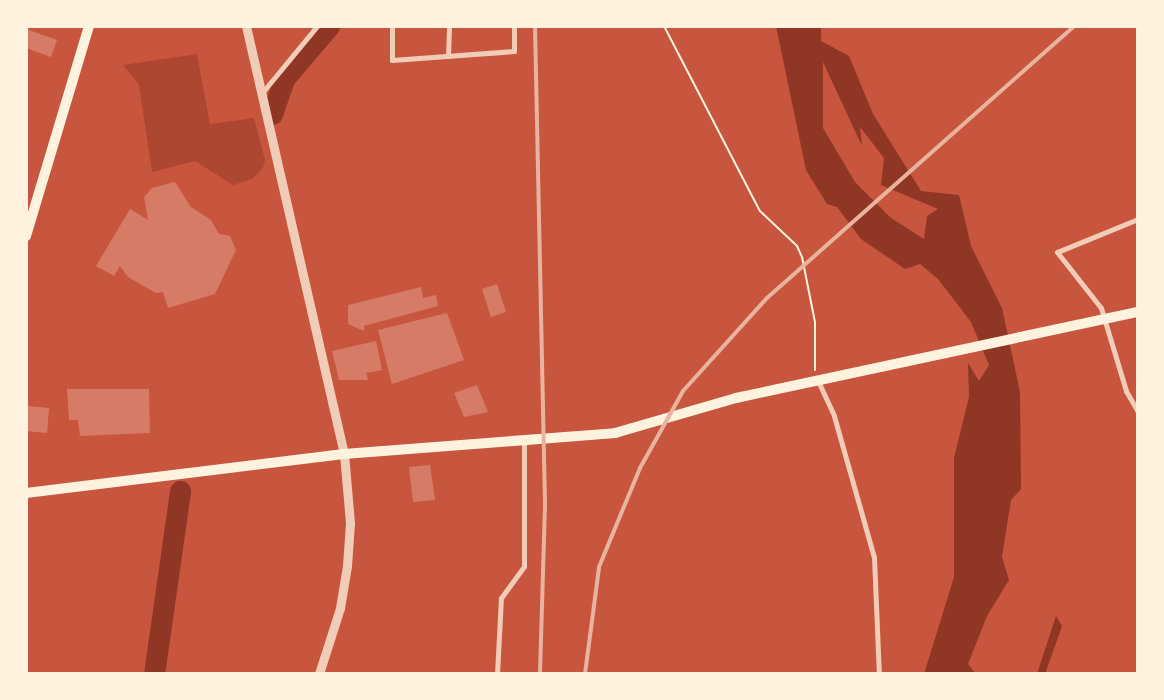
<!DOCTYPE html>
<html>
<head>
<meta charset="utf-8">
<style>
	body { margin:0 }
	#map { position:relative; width:1164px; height:700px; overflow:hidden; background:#c8553d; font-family:"Fira Sans Condensed",sans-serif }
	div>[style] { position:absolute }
	.green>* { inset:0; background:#ae4732 }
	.water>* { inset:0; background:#8f3625 }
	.river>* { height:21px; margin:-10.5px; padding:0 10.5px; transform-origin:10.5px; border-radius:10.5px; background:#8f3625 }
	.building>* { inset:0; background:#d67c66 }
	.path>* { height:2px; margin:-1px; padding:0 1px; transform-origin:1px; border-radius:1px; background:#fff3e0 }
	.minor>* { height:5px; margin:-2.5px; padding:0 2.5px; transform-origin:2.5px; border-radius:2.5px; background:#f1ccb7 }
	.tertiary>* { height:9px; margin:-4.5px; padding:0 4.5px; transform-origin:4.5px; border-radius:4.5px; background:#f1ccb7 }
	.primary>* { height:10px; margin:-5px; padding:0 5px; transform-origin:5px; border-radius:5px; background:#fff3e0 }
	.rail>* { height:4px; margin:-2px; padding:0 2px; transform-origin:2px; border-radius:2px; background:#e9b49f }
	span { translate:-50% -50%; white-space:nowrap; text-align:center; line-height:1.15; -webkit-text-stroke:4px #fff3e0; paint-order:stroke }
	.frame { position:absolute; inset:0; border:28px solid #fff3e0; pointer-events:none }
</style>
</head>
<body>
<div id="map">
	<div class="green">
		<i style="clip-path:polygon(197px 54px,210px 124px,254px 118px,265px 160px,263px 168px,252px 179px,233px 185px,195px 161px,152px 172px,139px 85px,123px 65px)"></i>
	</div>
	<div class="water">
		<i style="clip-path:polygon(evenodd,776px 26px,821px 26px,821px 41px,849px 56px,873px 114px,921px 191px,959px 195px,971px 246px,1002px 308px,1020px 392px,1021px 489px,1011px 500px,1002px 557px,1009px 580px,987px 616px,968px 664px,976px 674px,924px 674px,954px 577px,954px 458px,969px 397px,968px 363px,979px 381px,989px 365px,971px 322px,938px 279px,920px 264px,905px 269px,861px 239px,837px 207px,827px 204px,806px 170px,776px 26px,823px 62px,862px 146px,860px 127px,884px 158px,881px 185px,938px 209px,927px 216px,924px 239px,891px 218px,855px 182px,823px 128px,823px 62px)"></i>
		<i style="clip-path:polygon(1056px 616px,1062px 626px,1045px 674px,1037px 674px)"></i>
	</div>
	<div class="river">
		<i style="left:272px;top:114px;width:37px;rotate:-71deg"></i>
		<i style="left:284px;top:79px;width:70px;rotate:-49.7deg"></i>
		<i style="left:154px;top:674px;width:185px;rotate:-81.9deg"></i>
	</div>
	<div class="building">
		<i style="clip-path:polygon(26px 29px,57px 40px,51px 57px,26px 48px)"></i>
		<i style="clip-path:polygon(175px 182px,191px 207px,211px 220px,219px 234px,230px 236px,236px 250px,215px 294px,168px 308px,163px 292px,156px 293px,128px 277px,120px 266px,114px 276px,96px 266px,130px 209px,148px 220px,144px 197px,152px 188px)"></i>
		<i style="clip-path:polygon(497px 284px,506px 312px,491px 317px,482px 289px)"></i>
		<i style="clip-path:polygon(421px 287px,423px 298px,436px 295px,438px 306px,364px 326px,364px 331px,348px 324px,348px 305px)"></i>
		<i style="clip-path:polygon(447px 313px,464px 360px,392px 384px,378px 330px)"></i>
		<i style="clip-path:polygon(376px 341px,382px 370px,366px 373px,368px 380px,339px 380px,332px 351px)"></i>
		<i style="clip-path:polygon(477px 385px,488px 412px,464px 417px,454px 393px)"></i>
		<i style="clip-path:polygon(67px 389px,149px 389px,150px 433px,80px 436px,78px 420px,69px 420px)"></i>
		<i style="clip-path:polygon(27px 406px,49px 408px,47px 433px,26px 431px)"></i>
		<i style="clip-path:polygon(430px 465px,435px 500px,413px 502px,409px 467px)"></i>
	</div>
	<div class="path">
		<i style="left:664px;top:26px;width:208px;rotate:62.6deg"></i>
		<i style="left:760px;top:211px;width:51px;rotate:43.4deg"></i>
		<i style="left:797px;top:246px;width:12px;rotate:66deg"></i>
		<i style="left:802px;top:257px;width:66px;rotate:78.7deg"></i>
		<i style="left:815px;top:322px;width:48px;rotate:90deg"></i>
	</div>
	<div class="minor">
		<i style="left:392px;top:26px;width:34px;rotate:90deg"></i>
		<i style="left:392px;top:60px;width:122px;rotate:-4.2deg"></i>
		<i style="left:514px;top:51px;width:25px;rotate:-90deg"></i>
		<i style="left:448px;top:56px;width:30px;rotate:-88deg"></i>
		<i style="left:261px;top:94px;width:88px;rotate:-50.5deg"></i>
		<i style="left:1138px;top:219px;width:87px;rotate:157.8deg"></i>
		<i style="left:1057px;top:252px;width:71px;rotate:51.8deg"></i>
		<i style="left:1101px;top:308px;width:87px;rotate:73.2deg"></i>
		<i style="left:1126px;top:391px;width:24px;rotate:60deg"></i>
		<i style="left:818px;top:381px;width:38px;rotate:65deg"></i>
		<i style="left:834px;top:416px;width:147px;rotate:74.2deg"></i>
		<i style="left:874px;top:557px;width:117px;rotate:87.6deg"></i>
		<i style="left:497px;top:674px;width:76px;rotate:-87deg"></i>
		<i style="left:501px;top:598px;width:39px;rotate:-54deg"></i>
		<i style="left:524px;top:566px;width:125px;rotate:-90deg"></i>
	</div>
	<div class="tertiary">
		<i style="left:246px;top:26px;width:439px;rotate:77.1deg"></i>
		<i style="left:344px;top:454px;width:69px;rotate:85deg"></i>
		<i style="left:350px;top:523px;width:43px;rotate:94deg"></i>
		<i style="left:347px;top:566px;width:43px;rotate:99.5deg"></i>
		<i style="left:340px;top:608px;width:69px;rotate:107.7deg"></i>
	</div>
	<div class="primary">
		<i style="left:26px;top:236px;width:219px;rotate:-73.3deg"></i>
		<i style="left:26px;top:493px;width:320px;rotate:-7deg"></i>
		<i style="left:344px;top:454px;width:272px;rotate:-4.4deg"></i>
		<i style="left:615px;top:433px;width:126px;rotate:-16.1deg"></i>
		<i style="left:736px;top:398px;width:411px;rotate:-12.1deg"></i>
	</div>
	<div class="rail">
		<i style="left:535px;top:26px;width:479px;rotate:88.8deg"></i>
		<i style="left:545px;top:505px;width:169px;rotate:91.7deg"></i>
		<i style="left:585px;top:674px;width:108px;rotate:-82.5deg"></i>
		<i style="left:599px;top:567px;width:107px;rotate:-67.5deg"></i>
		<i style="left:640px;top:468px;width:88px;rotate:-60.8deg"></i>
		<i style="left:683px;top:391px;width:125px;rotate:-47.9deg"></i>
		<i style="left:767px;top:298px;width:410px;rotate:-41.5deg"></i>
	</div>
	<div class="frame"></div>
</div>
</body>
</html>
